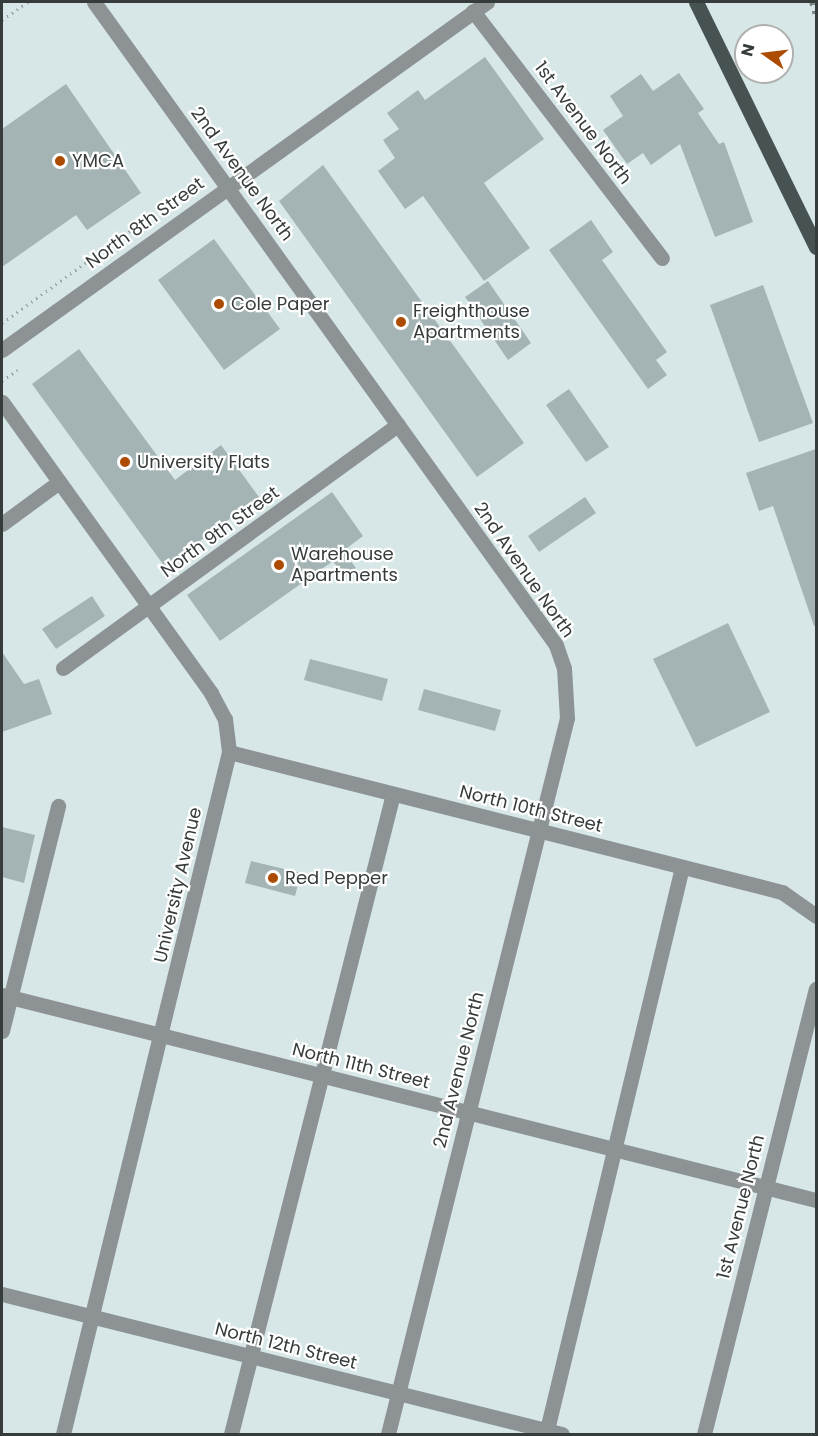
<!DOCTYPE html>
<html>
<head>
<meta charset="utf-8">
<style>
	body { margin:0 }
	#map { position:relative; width:818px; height:1436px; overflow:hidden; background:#d7e7e7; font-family:Poppins,sans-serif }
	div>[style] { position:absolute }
	.building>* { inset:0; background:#a4b4b4 }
	.path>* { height:3px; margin-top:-1.5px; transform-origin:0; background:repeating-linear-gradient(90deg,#9ca8a8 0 1.5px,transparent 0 6px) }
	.minor>* { height:15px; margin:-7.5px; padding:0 7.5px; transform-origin:7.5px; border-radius:7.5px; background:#8d9394 }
	.major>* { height:15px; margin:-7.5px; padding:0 7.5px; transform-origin:7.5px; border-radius:7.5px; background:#475353 }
	.rail>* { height:4.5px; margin-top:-2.25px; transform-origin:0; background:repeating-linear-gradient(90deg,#798383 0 3px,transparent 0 9px) }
	.dots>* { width:16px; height:16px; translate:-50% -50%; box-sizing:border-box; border:3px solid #fff; border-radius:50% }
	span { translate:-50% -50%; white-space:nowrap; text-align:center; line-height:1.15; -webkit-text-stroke:4.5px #fff; paint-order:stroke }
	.street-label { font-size:18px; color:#363c3c }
	.poi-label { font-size:18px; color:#363c3c }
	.left { translate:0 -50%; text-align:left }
	.frame { position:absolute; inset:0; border:3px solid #363c3c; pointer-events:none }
	.north { position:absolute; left:734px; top:24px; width:60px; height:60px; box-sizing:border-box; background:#fff; border:2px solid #afb1b1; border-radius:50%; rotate:284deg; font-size:16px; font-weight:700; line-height:24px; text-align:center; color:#363c3c }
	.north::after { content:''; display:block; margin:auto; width:21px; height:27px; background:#ac4b01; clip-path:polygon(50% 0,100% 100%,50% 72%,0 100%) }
</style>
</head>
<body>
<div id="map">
	<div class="building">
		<i style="clip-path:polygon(485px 57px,544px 139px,484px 183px,530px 248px,484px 281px,423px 196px,405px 209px,378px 171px,395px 158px,383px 140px,399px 129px,387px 113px,418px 90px,425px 100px)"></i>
		<i style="clip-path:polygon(679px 73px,704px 109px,698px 113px,719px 144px,724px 142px,753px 222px,715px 237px,680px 144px,651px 165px,643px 153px,627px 164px,603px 130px,623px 116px,610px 96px,641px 74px,653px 91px)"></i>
		<i style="clip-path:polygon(66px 84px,141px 193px,87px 230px,76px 215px,2px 267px,2px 129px)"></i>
		<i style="clip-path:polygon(323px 165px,524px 443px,477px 477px,279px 201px)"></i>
		<i style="clip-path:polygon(591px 220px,613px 252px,602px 260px,667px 352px,656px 360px,667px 375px,648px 389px,549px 250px)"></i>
		<i style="clip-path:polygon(214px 239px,280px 329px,224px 370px,158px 280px)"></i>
		<i style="clip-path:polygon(488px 281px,531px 343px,508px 360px,465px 297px)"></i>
		<i style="clip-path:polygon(763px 285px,813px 423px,759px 442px,710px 305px)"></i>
		<i style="clip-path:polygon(79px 349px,175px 480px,221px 445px,259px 497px,165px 567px,32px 384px)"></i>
		<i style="clip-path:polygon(569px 389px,609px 447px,586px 462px,546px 405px)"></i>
		<i style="clip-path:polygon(816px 449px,816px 626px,814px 626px,773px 506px,759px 511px,746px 473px)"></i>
		<i style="clip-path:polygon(332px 492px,363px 536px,343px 551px,356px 568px,344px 577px,333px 561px,220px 641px,187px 595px)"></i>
		<i style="clip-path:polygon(585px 497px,596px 513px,539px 552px,528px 536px)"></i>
		<i style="clip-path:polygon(92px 596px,105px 616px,56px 649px,42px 629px)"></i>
		<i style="clip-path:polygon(728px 623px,770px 712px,696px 747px,653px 659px)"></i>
		<i style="clip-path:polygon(2px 652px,24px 684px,39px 679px,52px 714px,2px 732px)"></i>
		<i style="clip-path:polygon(310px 659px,388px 679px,382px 701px,304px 680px)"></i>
		<i style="clip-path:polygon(424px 689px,501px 710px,495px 731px,418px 710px)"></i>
		<i style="clip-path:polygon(2px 827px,35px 835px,24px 883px,2px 877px)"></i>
		<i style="clip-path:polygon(251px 861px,301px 873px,295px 896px,245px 883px)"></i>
	</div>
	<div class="path">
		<i style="left:2px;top:20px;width:32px;rotate:-35deg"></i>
		<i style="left:2px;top:323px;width:246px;rotate:-35.8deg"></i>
		<i style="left:2px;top:381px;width:19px;rotate:-36deg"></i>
	</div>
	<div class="minor">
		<i style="left:94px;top:2px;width:792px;rotate:54.3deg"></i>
		<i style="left:556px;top:645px;width:24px;rotate:71deg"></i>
		<i style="left:564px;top:668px;width:50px;rotate:86.6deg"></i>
		<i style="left:567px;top:718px;width:738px;rotate:104.04deg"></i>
		<i style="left:473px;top:11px;width:311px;rotate:52.6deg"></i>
		<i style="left:2px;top:350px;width:597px;rotate:-35.66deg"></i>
		<i style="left:2px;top:402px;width:358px;rotate:54.3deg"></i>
		<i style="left:211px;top:693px;width:30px;rotate:62deg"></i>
		<i style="left:225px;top:719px;width:33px;rotate:83deg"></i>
		<i style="left:229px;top:752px;width:702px;rotate:103.68deg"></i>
		<i style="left:2px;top:524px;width:71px;rotate:-36.4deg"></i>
		<i style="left:63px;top:668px;width:414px;rotate:-36deg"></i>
		<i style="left:229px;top:752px;width:570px;rotate:14.21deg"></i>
		<i style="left:782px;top:892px;width:42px;rotate:35.2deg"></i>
		<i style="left:2px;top:995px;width:839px;rotate:14.14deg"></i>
		<i style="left:2px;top:1031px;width:232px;rotate:-76deg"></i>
		<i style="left:2px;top:1294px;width:577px;rotate:14.04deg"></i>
		<i style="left:231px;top:1434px;width:660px;rotate:-75.8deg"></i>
		<i style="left:546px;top:1434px;width:583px;rotate:-76.51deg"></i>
		<i style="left:704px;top:1434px;width:459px;rotate:-75.9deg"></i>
	</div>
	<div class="major">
		<i style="left:696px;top:2px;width:273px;rotate:63.9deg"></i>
	</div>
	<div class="rail">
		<i style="left:812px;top:2px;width:15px;rotate:74deg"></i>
	</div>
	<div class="dots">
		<i style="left:60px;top:161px;background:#ac4b01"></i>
		<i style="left:219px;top:304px;background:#ac4b01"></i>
		<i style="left:401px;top:322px;background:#ac4b01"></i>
		<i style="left:125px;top:462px;background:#ac4b01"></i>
		<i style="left:279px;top:565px;background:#ac4b01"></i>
		<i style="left:273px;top:878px;background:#ac4b01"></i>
	</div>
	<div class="street-label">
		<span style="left:583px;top:123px;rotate:53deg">1st Avenue North</span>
		<span style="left:242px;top:174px;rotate:54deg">2nd Avenue North</span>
		<span style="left:145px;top:223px;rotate:-36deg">North 8th Street</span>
		<span style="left:220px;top:532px;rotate:-36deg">North 9th Street</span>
		<span style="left:524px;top:570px;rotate:55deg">2nd Avenue North</span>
		<span style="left:531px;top:809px;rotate:14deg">North 10th Street</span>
		<span style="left:178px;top:885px;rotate:-77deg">University Avenue</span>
		<span style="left:361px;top:1066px;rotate:14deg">North 11th Street</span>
		<span style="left:459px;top:1070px;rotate:-76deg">2nd Avenue North</span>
		<span style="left:741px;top:1207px;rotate:-76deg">1st Avenue North</span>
		<span style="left:286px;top:1346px;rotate:14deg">North 12th Street</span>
	</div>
	<div class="poi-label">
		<span class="left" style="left:72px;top:161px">YMCA</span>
		<span class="left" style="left:231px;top:304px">Cole Paper</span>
		<span class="left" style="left:413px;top:322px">Freighthouse<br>Apartments</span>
		<span class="left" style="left:137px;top:462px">University Flats</span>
		<span class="left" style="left:291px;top:565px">Warehouse<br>Apartments</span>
		<span class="left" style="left:285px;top:878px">Red Pepper</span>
	</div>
	<div class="frame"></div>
	<div class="north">N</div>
</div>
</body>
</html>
